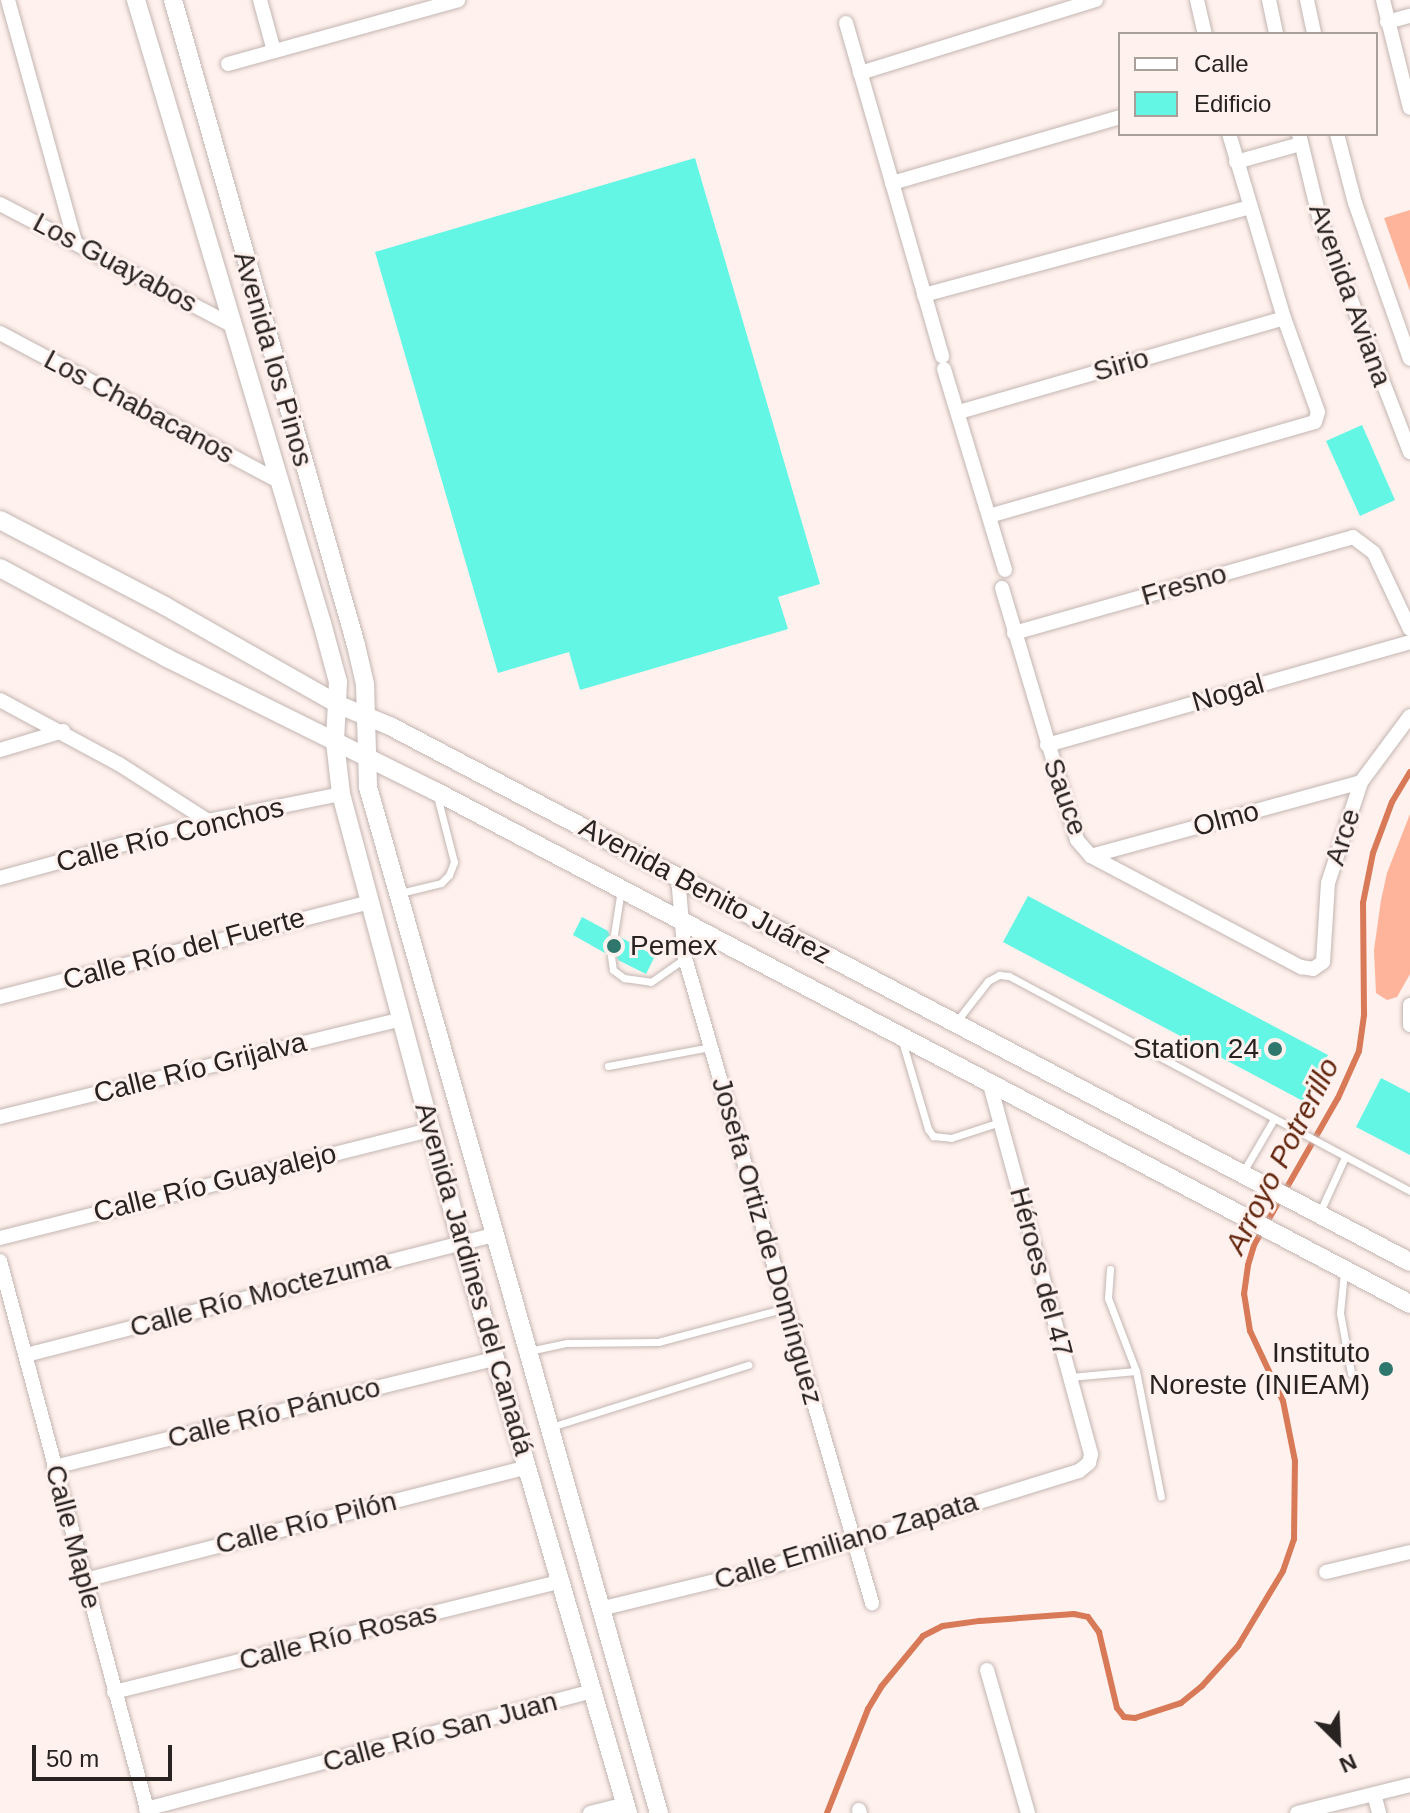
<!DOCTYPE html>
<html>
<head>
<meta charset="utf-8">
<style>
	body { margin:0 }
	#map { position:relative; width:1410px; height:1813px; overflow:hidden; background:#fff1ed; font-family:Arial,sans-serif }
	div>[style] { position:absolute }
	.green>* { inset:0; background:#fdb49a }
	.stream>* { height:6px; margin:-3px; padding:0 3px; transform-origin:3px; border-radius:3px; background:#d87957 }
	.building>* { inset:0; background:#63f6e4 }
	.roads { filter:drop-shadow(0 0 2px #c3b6b2) drop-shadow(0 0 2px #c3b6b2) }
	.service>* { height:7px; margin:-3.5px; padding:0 3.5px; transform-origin:3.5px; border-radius:3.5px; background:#fff }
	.minor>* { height:14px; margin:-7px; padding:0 7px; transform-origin:7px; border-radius:7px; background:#fff }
	.tertiary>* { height:18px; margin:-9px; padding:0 9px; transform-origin:9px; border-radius:9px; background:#fff }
	.dots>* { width:22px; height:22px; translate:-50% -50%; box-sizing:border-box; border:4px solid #fff1ed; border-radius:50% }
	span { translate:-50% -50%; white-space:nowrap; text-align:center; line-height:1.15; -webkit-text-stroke:6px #fff1ed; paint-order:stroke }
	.street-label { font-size:28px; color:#282321 }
	.poi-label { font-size:28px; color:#282321 }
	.left { translate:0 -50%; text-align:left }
	.right { translate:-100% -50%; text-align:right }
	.water-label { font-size:30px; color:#63260f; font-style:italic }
	.legend { position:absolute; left:1118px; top:32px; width:260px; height:104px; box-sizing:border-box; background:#fff1ed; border:2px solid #a99f9b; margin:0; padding:10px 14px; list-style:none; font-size:24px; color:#282321 }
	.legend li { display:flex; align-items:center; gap:16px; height:40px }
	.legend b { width:40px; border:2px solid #a99f9b }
	.north { position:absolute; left:1298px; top:1701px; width:80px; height:80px; -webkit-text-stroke:6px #fff1ed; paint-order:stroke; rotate:156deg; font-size:22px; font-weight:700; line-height:32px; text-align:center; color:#282321 }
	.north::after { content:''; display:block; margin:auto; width:28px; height:36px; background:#282321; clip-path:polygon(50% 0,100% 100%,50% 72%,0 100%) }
	.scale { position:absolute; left:32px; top:1745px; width:140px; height:36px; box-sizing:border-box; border:4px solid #282321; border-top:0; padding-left:10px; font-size:24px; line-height:28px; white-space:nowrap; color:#282321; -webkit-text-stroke:6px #fff1ed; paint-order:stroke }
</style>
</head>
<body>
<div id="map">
	<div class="green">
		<i style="clip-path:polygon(1410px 210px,1410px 291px,1384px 218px)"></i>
		<i style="clip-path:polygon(1410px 814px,1410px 974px,1397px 997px,1387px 1000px,1376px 993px,1374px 950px,1381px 900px,1387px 873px)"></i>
	</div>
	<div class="stream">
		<i style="left:827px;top:1813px;width:112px;rotate:-68.5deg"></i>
		<i style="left:868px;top:1709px;width:26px;rotate:-59deg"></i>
		<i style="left:881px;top:1687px;width:66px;rotate:-50.5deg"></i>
		<i style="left:923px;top:1636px;width:22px;rotate:-27deg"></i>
		<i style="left:943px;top:1626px;width:37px;rotate:-8deg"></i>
		<i style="left:980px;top:1621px;width:94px;rotate:-4.3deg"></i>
		<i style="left:1074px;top:1614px;width:14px;rotate:12deg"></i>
		<i style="left:1088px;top:1617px;width:19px;rotate:54deg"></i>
		<i style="left:1099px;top:1632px;width:78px;rotate:76.7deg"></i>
		<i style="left:1117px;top:1708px;width:11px;rotate:52deg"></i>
		<i style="left:1124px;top:1717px;width:11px;rotate:5deg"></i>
		<i style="left:1135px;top:1718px;width:48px;rotate:-18.1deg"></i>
		<i style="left:1181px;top:1703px;width:27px;rotate:-39deg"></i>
		<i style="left:1202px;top:1686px;width:54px;rotate:-48deg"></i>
		<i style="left:1238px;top:1646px;width:87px;rotate:-59deg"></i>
		<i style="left:1283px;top:1571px;width:34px;rotate:-71deg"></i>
		<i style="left:1294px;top:1539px;width:78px;rotate:-89.3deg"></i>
		<i style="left:1295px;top:1461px;width:61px;rotate:-101.3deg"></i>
		<i style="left:1283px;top:1401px;width:77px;rotate:-115.2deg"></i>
		<i style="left:1250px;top:1331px;width:37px;rotate:-99deg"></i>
		<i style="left:1244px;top:1294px;width:29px;rotate:-82deg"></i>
		<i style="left:1248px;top:1265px;width:21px;rotate:-73deg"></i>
		<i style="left:1254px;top:1245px;width:169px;rotate:-60.3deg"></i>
		<i style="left:1338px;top:1098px;width:51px;rotate:-65.9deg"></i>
		<i style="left:1359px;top:1051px;width:37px;rotate:-82deg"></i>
		<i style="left:1364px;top:1014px;width:111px;rotate:-90.5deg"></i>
		<i style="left:1363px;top:903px;width:51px;rotate:-78.7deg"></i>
		<i style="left:1373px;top:853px;width:54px;rotate:-69.6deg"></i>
		<i style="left:1392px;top:802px;width:35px;rotate:-59deg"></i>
	</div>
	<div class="building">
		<i style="clip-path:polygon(695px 158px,820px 584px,778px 597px,788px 629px,580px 690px,569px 652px,498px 673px,375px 252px)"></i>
		<i style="clip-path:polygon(1362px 425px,1395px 500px,1360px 516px,1326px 441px)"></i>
		<i style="clip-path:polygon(1028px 896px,1328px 1055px,1303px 1101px,1003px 942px)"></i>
		<i style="clip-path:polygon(582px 917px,608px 931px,611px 939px,620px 937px,655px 956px,646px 974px,618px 960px,614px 950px,605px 953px,573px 935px)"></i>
		<i style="clip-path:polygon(1381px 1078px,1410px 1093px,1410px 1155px,1356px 1127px)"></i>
	</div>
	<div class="roads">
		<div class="service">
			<i style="left:400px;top:893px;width:42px;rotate:-13.7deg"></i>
			<i style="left:441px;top:883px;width:11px;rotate:-45deg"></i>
			<i style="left:449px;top:875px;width:14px;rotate:-69deg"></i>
			<i style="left:454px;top:862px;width:68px;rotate:-104.4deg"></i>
			<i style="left:614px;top:934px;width:45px;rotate:-81deg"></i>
			<i style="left:611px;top:956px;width:14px;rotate:82deg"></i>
			<i style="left:613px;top:970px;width:14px;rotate:36deg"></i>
			<i style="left:624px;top:978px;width:27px;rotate:8deg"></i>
			<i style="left:651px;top:982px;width:42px;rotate:-35.2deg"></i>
			<i style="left:956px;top:1022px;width:52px;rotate:-52deg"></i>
			<i style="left:988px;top:981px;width:13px;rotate:-29deg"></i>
			<i style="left:999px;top:975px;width:10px;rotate:6deg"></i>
			<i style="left:1009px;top:976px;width:455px;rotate:28.2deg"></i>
			<i style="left:902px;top:1041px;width:92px;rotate:73.5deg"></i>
			<i style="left:928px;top:1129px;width:9px;rotate:54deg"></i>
			<i style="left:933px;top:1136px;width:18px;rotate:6deg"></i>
			<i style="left:951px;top:1138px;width:52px;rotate:-18.1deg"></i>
			<i style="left:608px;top:1066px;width:105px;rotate:-10.5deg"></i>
			<i style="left:1243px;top:1172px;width:61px;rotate:-59.7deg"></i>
			<i style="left:1319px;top:1214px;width:63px;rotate:-65.5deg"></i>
			<i style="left:1344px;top:1272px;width:41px;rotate:95.6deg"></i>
			<i style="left:1340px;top:1313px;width:61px;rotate:79.6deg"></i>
			<i style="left:529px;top:1351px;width:40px;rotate:-12deg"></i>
			<i style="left:568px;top:1343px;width:90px;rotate:-0.6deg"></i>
			<i style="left:658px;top:1342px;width:132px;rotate:-14.9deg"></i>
			<i style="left:1136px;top:1371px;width:128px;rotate:78.8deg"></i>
			<i style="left:1070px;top:1377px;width:66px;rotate:-5.2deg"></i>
			<i style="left:1136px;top:1371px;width:78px;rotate:-111deg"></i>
			<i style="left:1108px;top:1298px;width:29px;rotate:-86deg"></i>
			<i style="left:551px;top:1427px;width:207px;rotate:-17.5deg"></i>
		</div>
		<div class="minor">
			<i style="left:8px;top:0;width:251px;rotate:74.5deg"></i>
			<i style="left:260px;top:0;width:53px;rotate:74.6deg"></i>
			<i style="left:1197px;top:0;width:35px;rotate:77deg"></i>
			<i style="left:1269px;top:0;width:35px;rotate:78deg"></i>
			<i style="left:1307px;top:0;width:35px;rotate:78deg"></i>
			<i style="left:1383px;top:0;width:111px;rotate:76deg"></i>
			<i style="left:1387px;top:22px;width:24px;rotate:-15deg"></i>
			<i style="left:846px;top:23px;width:347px;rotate:73.9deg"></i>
			<i style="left:228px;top:64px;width:239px;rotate:-15.5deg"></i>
			<i style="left:860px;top:73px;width:247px;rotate:-17.2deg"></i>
			<i style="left:1299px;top:134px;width:89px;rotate:76.3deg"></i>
			<i style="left:1320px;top:220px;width:249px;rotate:68.8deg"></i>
			<i style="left:1337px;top:134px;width:71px;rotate:75.4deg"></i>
			<i style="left:1355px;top:203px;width:165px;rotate:70.6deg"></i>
			<i style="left:1236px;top:162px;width:67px;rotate:-15.5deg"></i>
			<i style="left:892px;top:183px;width:237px;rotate:-16.1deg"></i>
			<i style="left:0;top:204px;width:259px;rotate:27.6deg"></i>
			<i style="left:924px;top:295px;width:338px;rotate:-15.1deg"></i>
			<i style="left:0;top:333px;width:315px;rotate:28deg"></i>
			<i style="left:944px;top:369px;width:210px;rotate:73.1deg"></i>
			<i style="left:959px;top:412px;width:338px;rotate:-16.1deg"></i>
			<i style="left:989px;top:516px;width:339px;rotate:-16.1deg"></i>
			<i style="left:1315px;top:422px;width:10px;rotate:-73deg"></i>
			<i style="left:1318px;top:412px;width:100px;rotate:-109.9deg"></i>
			<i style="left:1284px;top:318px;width:192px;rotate:-106.6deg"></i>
			<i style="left:1002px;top:588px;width:263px;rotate:73.4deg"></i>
			<i style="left:1077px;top:840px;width:21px;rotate:49deg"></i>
			<i style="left:1091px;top:856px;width:238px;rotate:27.9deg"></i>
			<i style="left:1301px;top:967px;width:12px;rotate:9deg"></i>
			<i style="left:1313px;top:969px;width:12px;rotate:-35deg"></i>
			<i style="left:1323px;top:962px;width:79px;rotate:-86.4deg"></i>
			<i style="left:1328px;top:883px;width:106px;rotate:-71.9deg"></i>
			<i style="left:1361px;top:782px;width:82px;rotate:-53.4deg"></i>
			<i style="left:1014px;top:633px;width:352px;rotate:-15.8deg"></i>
			<i style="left:1353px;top:537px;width:26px;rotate:37deg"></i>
			<i style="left:1374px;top:553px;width:84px;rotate:64.7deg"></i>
			<i style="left:0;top:700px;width:135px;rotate:28.3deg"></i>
			<i style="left:119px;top:764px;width:106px;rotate:32.6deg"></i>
			<i style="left:1047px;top:745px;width:377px;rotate:-15.8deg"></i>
			<i style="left:0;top:750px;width:66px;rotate:-16.8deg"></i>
			<i style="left:1091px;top:856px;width:280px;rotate:-15.3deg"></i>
			<i style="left:678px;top:877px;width:81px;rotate:85.1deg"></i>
			<i style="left:685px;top:958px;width:672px;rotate:73.83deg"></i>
			<i style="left:0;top:878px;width:216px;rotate:-15.3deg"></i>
			<i style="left:208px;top:821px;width:136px;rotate:-11.5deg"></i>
			<i style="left:0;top:997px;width:381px;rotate:-14.4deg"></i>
			<i style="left:1410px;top:1005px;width:20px;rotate:90deg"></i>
			<i style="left:0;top:1117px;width:413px;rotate:-13.7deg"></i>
			<i style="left:0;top:1238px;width:444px;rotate:-14.1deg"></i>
			<i style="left:0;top:1261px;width:571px;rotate:74.99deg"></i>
			<i style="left:26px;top:1355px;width:482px;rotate:-14.4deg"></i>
			<i style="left:54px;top:1467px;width:454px;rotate:-13.8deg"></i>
			<i style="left:1326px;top:1572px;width:86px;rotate:-13.4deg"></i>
			<i style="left:85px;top:1580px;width:457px;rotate:-14.3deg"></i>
			<i style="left:600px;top:1609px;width:161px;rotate:-13.7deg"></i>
			<i style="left:756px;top:1571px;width:338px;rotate:-17.2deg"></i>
			<i style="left:1079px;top:1471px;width:13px;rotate:-39deg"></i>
			<i style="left:1089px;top:1463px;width:9px;rotate:-77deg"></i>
			<i style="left:1091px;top:1454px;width:387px;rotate:-105.3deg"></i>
			<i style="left:987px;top:1670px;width:149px;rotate:74deg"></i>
			<i style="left:114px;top:1692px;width:462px;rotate:-13.9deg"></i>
			<i style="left:1374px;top:1794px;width:20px;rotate:75deg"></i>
			<i style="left:146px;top:1809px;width:463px;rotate:-14.8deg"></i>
			<i style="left:859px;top:1810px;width:3px;rotate:72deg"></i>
			<i style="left:590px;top:1813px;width:36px;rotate:-14deg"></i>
			<i style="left:1297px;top:1813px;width:116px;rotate:-13.9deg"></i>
		</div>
		<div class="tertiary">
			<i style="left:136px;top:0;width:650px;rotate:73.38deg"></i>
			<i style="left:322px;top:623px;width:61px;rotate:74.8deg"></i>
			<i style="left:338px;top:682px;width:60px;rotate:92.9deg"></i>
			<i style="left:335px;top:742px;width:52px;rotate:83.4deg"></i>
			<i style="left:341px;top:794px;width:464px;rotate:75deg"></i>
			<i style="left:461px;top:1242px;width:595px;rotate:73.7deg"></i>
			<i style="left:173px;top:0;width:670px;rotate:74.16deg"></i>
			<i style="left:356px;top:645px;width:40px;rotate:77deg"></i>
			<i style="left:365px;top:684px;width:103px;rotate:88.3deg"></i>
			<i style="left:368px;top:787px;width:1066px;rotate:74.17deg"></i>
			<i style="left:0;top:520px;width:186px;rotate:27.5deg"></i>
			<i style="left:165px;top:606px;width:200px;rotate:29.6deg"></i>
			<i style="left:339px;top:705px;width:55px;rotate:22.4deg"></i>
			<i style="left:390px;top:726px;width:1152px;rotate:27.72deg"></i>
			<i style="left:0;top:568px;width:190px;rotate:28.3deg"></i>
			<i style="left:167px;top:658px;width:299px;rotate:26.4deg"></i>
			<i style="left:435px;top:791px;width:1102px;rotate:27.75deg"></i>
		</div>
	</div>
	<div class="dots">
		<i style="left:614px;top:946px;background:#2f766d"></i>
		<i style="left:1275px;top:1049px;background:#2f766d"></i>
		<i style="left:1386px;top:1369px;background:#2f766d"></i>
	</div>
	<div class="street-label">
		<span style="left:115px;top:263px;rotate:28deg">Los Guayabos</span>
		<span style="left:1350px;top:295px;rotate:70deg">Avenida Aviana</span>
		<span style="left:273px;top:359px;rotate:74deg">Avenida los Pinos</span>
		<span style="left:1121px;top:365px;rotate:-16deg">Sirio</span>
		<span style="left:139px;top:407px;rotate:28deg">Los Chabacanos</span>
		<span style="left:1184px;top:585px;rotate:-16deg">Fresno</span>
		<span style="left:1228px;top:693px;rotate:-16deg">Nogal</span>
		<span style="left:1065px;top:797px;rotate:70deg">Sauce</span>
		<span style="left:1226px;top:819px;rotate:-15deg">Olmo</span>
		<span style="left:170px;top:835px;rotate:-14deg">Calle Río Conchos</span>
		<span style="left:1343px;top:837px;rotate:-72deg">Arce</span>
		<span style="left:705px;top:891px;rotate:28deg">Avenida Benito Juárez</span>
		<span style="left:184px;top:949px;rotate:-15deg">Calle Río del Fuerte</span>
		<span style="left:200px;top:1068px;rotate:-14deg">Calle Río Grijalva</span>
		<span style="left:215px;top:1183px;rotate:-14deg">Calle Río Guayalejo</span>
		<span style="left:767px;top:1241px;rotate:74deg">Josefa Ortiz de Domínguez</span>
		<span style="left:1041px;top:1272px;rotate:75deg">Héroes del 47</span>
		<span style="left:474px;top:1279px;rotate:74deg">Avenida Jardines del Canadá</span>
		<span style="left:260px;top:1294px;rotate:-15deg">Calle Río Moctezuma</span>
		<span style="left:274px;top:1413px;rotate:-14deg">Calle Río Pánuco</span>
		<span style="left:306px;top:1523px;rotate:-14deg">Calle Río Pilón</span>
		<span style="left:73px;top:1537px;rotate:75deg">Calle Maple</span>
		<span style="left:846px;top:1541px;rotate:-17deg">Calle Emiliano Zapata</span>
		<span style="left:338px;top:1637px;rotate:-14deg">Calle Río Rosas</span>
		<span style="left:440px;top:1732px;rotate:-15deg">Calle Río San Juan</span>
	</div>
	<div class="poi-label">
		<span class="left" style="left:630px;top:946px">Pemex</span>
		<span class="right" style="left:1259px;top:1049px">Station 24</span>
		<span class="right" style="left:1370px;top:1369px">Instituto<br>Noreste (INIEAM)</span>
	</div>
	<div class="water-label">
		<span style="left:1282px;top:1156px;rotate:-63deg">Arroyo Potrerillo</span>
	</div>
	<ul class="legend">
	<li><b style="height:10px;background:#fff"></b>Calle</li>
	<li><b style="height:22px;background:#63f6e4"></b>Edificio</li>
	</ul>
	<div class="north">N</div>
	<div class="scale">50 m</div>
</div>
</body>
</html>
